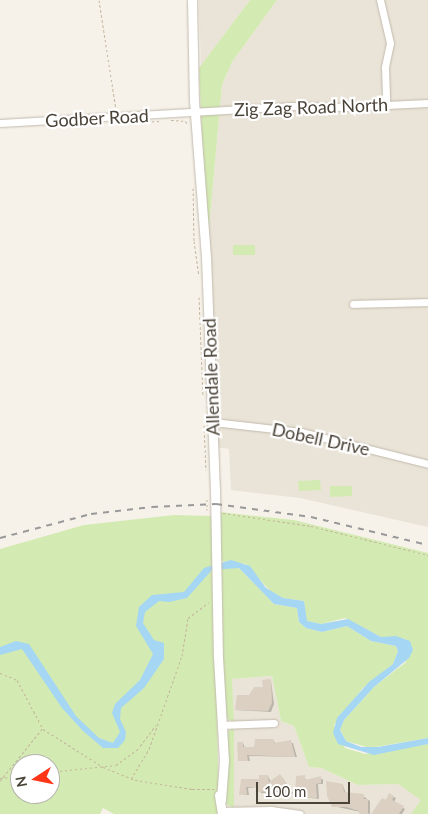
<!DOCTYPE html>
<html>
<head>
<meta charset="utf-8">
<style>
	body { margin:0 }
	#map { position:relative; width:428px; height:814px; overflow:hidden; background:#f6f2ea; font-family:Lato,sans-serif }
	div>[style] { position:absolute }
	.residential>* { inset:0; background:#eae4d8 }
	.green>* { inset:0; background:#d3ebb2 }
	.water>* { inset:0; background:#a5d6f3 }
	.shadow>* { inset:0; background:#0003 }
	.building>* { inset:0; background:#dbd0c2 }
	.path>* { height:1px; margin-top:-0.5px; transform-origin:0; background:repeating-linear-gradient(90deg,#c4b59d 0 2.5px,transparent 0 5px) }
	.roads { filter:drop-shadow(0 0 1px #c2baac) drop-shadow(0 0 1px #c2baac) }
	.minor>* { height:7px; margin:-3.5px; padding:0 3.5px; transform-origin:3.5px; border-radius:3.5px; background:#fff }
	.tertiary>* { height:9px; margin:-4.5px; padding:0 4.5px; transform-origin:4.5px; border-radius:4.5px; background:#fff }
	.rail>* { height:2px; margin-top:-1px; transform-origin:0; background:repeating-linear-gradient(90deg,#999 0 6px,transparent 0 12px) }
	span { translate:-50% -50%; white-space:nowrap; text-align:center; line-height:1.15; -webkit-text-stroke:4.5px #fff; paint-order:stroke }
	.street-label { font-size:18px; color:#4a4338 }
	.north { position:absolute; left:10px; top:754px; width:50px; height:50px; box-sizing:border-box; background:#fff; border:1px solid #b7b4af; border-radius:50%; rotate:259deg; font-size:14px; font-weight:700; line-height:20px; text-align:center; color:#4a4338 }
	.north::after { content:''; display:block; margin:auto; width:18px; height:22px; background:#ff3518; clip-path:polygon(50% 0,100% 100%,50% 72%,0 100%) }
	.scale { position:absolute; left:256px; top:782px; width:94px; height:22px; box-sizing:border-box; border:2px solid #4a4338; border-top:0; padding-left:6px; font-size:15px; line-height:18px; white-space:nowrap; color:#4a4338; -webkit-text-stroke:4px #fff; paint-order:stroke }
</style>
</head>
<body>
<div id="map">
	<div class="residential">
		<i style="clip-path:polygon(199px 0,250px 0,201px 66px,199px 4px)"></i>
		<i style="clip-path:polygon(277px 0,428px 0,428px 527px,300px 498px,231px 490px,229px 449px,216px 447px,207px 250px,222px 85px,232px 62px)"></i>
		<i style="clip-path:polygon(272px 676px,281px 721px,294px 726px,309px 767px,321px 768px,358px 785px,398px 784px,428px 804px,428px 814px,234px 814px,232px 679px)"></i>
	</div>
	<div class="green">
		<i style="clip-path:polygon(250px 0,277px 0,232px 62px,222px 85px,207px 250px,199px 68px)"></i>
		<i style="clip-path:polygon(233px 245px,255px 245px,255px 255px,233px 255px)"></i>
		<i style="clip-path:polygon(320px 480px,321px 490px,299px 491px,298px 481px)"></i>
		<i style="clip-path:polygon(330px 486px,352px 486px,352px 496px,330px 497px)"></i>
		<i style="clip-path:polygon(220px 512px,294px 520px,428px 553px,428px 738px,370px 748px,346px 741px,340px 729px,344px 720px,374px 687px,406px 662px,406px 639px,381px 637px,345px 618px,321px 624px,306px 621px,304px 601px,283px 598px,271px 592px,246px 564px,219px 561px)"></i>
		<i style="clip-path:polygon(evenodd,174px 515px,213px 516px,219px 814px,114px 814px,103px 808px,100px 814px,0 814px,0 549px,84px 525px,174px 515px,20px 764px,50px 764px,50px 794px,20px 794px,20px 764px)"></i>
		<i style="clip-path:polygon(219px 567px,239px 568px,274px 604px,297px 608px,299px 622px,306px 628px,322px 632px,347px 626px,371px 641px,396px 646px,398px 651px,393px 664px,363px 688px,334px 725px,345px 748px,365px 754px,428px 744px,428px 814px,411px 814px,421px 800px,398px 784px,358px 785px,321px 768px,309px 767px,294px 726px,281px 721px,272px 676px,232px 679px,234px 722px,227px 719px,224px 714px)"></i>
		<i style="clip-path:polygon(234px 726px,234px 808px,227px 805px,225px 800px,226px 734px)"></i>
	</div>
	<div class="water">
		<i style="clip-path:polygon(231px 560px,250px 566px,266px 588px,283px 598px,304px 601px,307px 621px,321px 624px,348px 619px,381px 637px,396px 636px,410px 641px,413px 650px,409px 658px,374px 687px,344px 720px,340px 730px,346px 741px,361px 747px,378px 747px,428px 738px,428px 744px,374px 755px,338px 744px,333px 733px,337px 718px,369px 682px,393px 664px,398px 651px,396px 646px,371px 641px,347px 626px,322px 632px,306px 628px,299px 622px,297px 608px,274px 604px,239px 568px,212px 570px,187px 598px,169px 602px,159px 601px,145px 612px,143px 623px,154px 640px,164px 643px,164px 659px,144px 688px,121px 708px,120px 719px,126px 732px,125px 740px,118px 748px,103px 748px,83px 731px,62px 708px,22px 649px,0 655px,0 647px,16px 641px,29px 644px,76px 716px,99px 738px,113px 743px,120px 732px,112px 713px,115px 704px,140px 680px,153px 654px,136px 626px,139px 607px,152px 595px,184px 592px,204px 568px)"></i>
	</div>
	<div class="shadow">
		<i style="clip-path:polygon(271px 681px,274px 704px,271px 712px,236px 710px)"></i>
		<i style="clip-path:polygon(273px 740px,276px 744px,293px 743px,297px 757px,249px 756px,250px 761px,239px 760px,243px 743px,245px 748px,256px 748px)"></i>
		<i style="clip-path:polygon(268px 776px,271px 782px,282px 777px,293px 793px,287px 797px,282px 792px,261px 793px,259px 787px,248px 788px,249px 795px,240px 794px,242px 781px,260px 780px)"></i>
		<i style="clip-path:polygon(304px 777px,307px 781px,323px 779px,323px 784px,318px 784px,319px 799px,296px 796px)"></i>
		<i style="clip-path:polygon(343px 785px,346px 794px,363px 796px,370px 801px,370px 814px,333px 806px)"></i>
		<i style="clip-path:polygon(390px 795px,396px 798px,394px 802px,405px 809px,402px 814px,373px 814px)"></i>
	</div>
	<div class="building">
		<i style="clip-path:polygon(271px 679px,272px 703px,268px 711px,235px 710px,237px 695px,249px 695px,254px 687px,263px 687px,262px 680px)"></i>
		<i style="clip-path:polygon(255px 739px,274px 739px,274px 743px,291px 740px,295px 757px,247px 755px,248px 761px,238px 761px,237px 742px,243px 742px,243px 747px,254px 747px)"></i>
		<i style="clip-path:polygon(280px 774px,292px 792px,284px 797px,280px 791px,258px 792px,257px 787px,246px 787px,247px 794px,239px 795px,241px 779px,259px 779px,259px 775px,268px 775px,269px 782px)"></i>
		<i style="clip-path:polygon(305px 775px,305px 780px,321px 776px,321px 783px,316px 784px,317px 798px,295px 797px,296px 776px)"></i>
		<i style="clip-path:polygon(326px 781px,343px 784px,344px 792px,364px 794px,364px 799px,368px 799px,368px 814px,359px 814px,359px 811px,346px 807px,332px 807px,327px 796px)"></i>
		<i style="clip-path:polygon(389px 793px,394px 796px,392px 800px,404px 806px,399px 814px,371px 814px,382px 798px,386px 800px)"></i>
	</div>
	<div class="path">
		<i style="left:99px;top:0;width:111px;rotate:81.2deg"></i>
		<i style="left:171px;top:120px;width:14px;rotate:4deg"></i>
		<i style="left:185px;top:121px;width:4px;rotate:45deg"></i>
		<i style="left:122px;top:123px;width:38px;rotate:-3deg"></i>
		<i style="left:193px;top:188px;width:53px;rotate:88.9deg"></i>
		<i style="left:194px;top:241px;width:35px;rotate:82deg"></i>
		<i style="left:199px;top:297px;width:99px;rotate:87.7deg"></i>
		<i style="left:204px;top:425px;width:45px;rotate:87.5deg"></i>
		<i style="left:207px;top:499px;width:11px;rotate:90deg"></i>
		<i style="left:223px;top:513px;width:89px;rotate:8.4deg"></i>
		<i style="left:311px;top:526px;width:121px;rotate:13.9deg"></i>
		<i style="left:0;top:673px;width:18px;rotate:22deg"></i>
		<i style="left:17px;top:680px;width:55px;rotate:62deg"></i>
		<i style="left:43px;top:729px;width:71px;rotate:32.3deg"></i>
		<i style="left:103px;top:767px;width:35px;rotate:22deg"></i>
		<i style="left:135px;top:780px;width:58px;rotate:9deg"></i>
		<i style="left:192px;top:789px;width:22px"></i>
		<i style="left:50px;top:772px;width:66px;rotate:-6.1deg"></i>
		<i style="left:116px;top:765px;width:26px;rotate:-36deg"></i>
		<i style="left:137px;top:750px;width:31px;rotate:-53deg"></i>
		<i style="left:0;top:778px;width:20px;rotate:-6deg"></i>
		<i style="left:131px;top:779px;width:35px;rotate:-59deg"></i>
		<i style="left:149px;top:749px;width:99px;rotate:-70.5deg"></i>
		<i style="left:182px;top:656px;width:38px;rotate:-81deg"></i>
		<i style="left:188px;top:618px;width:26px;rotate:-37deg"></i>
		<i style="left:0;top:781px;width:67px;rotate:-51.1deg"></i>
	</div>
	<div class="roads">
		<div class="minor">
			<i style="left:380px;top:0;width:44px;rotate:76.9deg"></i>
			<i style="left:390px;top:43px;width:25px;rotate:102deg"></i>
			<i style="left:385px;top:67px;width:38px;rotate:88deg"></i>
			<i style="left:0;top:123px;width:291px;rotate:-3.3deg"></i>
			<i style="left:291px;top:106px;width:54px;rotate:1.1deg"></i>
			<i style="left:345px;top:107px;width:83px;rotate:-2.8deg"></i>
			<i style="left:353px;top:304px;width:75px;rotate:-1.5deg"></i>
			<i style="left:213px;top:422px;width:89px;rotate:6.5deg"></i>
			<i style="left:301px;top:432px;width:131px;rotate:14.1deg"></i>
			<i style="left:221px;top:725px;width:53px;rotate:-2.2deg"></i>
			<i style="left:221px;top:811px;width:50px;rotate:-1.1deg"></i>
			<i style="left:271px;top:810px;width:29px;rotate:8deg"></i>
		</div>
		<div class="tertiary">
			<i style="left:192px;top:0;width:101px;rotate:88.9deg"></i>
			<i style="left:194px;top:101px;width:156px;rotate:85.6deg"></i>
			<i style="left:206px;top:257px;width:232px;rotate:87.8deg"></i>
			<i style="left:215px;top:489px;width:168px;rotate:89deg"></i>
			<i style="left:218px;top:657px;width:103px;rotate:86.7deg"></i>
			<i style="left:224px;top:760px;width:40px;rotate:94.3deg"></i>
			<i style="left:219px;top:795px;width:19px;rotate:81deg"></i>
		</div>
	</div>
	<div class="rail">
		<i style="left:0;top:538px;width:94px;rotate:-14.8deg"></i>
		<i style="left:91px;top:514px;width:61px;rotate:-6.5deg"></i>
		<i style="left:152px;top:507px;width:64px;rotate:-2.7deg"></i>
		<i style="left:216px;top:504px;width:96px;rotate:7.8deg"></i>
		<i style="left:311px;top:517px;width:120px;rotate:13.5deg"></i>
	</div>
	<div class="street-label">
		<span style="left:311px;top:107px;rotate:-2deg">Zig Zag Road North</span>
		<span style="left:97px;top:118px;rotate:-3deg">Godber Road</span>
		<span style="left:211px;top:377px;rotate:-92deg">Allendale Road</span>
		<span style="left:321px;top:439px;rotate:12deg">Dobell Drive</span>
	</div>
	<div class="north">N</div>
	<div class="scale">100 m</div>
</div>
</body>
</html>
